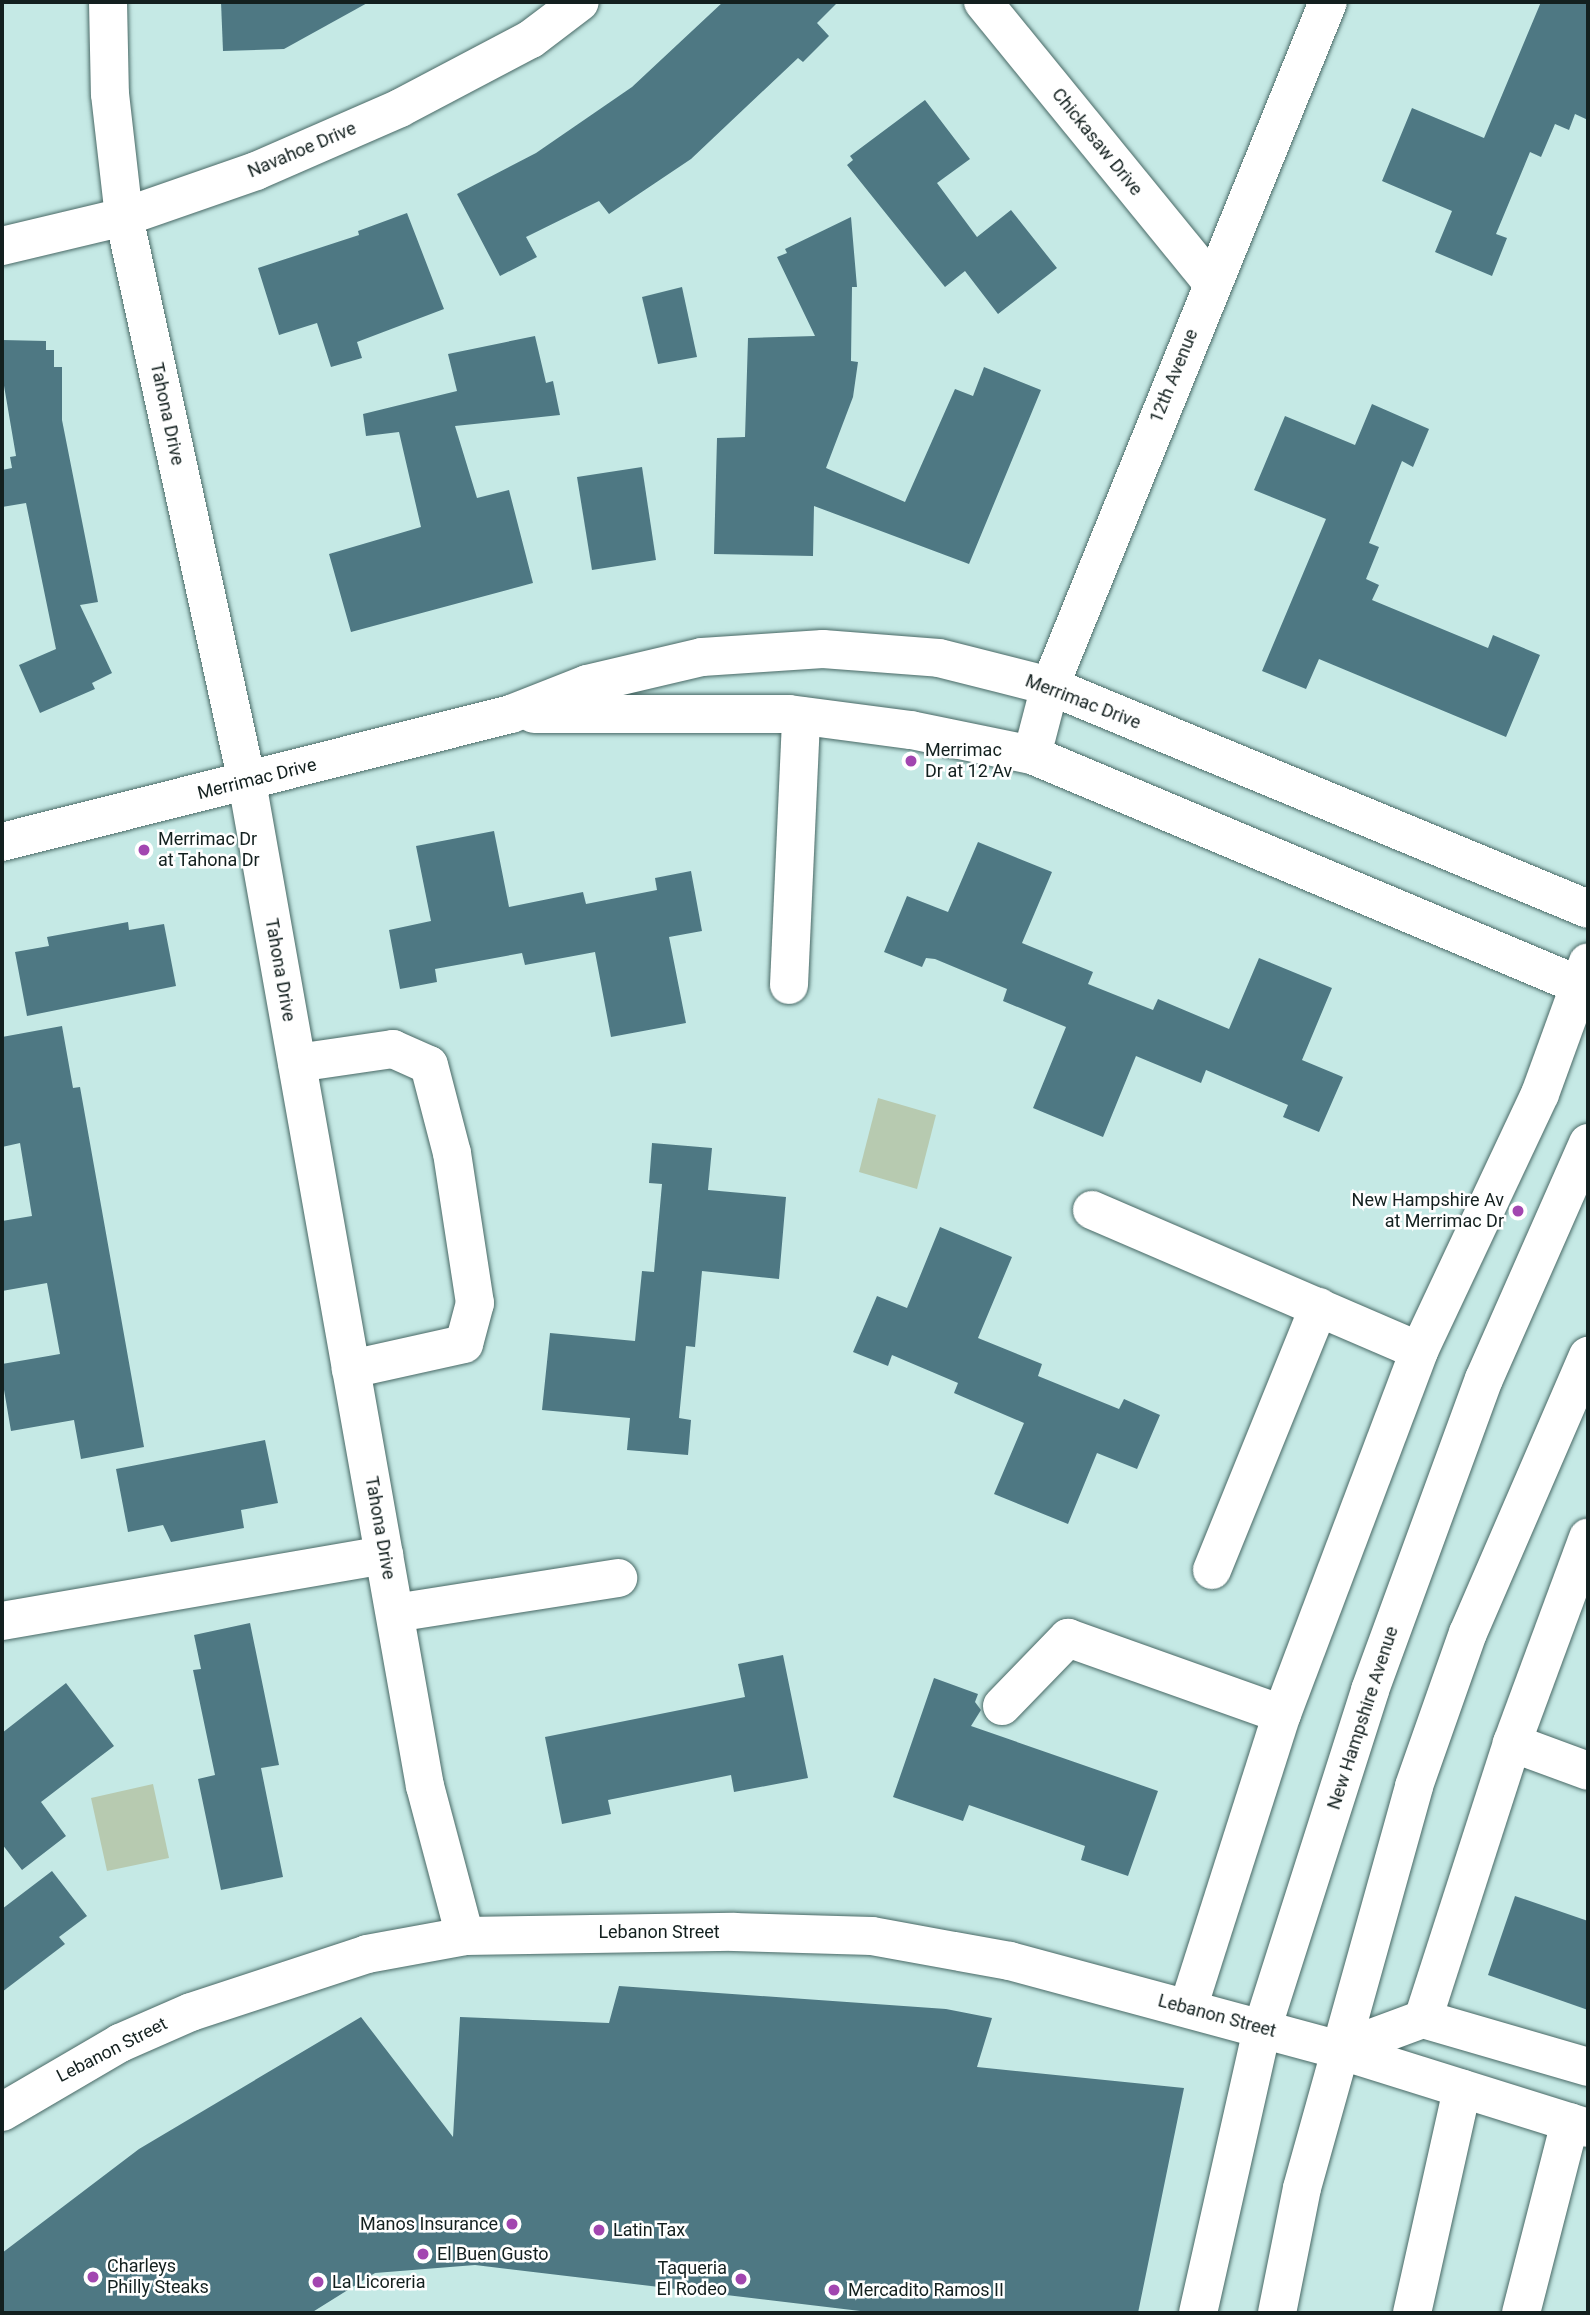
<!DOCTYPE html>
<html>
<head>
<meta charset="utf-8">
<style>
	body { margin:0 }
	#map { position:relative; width:1590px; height:2315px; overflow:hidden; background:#c5e9e5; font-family:Roboto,sans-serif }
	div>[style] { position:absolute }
	.green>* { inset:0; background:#b7cab0 }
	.building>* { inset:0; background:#4e7883 }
	.roads { filter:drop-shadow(0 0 2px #496966) drop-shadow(0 0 2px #496966) }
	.minor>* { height:38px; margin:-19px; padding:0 19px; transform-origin:19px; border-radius:19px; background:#fff }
	.major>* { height:38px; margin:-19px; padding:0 19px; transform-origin:19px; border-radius:19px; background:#fff }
	.dots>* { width:19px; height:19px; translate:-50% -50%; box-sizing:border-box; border:4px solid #fff; border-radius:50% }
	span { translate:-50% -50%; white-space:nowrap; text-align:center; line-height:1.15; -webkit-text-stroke:5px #fff; paint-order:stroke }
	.street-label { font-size:18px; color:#13201f }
	.poi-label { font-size:18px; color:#13201f }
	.left { translate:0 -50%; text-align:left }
	.right { translate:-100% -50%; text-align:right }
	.frame { position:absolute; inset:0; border:4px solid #13201f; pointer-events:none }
</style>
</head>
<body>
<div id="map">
	<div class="green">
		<i style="clip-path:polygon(878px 1098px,936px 1115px,917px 1189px,859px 1172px)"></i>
		<i style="clip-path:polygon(153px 1784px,169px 1858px,107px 1871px,91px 1798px)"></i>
	</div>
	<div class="building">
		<i style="clip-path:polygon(221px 2px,369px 2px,284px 49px,223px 51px)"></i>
		<i style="clip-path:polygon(723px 2px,838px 2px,817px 23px,829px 36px,803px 62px,798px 58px,691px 159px,609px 214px,599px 201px,526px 237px,537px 257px,500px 276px,457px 194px,536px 153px,632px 87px)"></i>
		<i style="clip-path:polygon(1541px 2px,1588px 2px,1588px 120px,1575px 114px,1569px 130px,1555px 124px,1541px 157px,1530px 152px,1496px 234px,1507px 238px,1492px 276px,1435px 252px,1452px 211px,1382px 181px,1412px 108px,1484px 138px)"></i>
		<i style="clip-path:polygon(925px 100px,970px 159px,937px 183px,977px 237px,1011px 210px,1057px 268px,998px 314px,965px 271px,945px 287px,847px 165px,853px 160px,850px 156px)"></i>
		<i style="clip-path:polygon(407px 213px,444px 309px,357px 342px,362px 358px,331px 367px,317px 323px,279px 335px,258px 268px,359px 235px,358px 231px)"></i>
		<i style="clip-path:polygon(851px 217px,857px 287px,852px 287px,851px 361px,858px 362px,853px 397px,826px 468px,905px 502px,955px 389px,973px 396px,984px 367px,1041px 390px,969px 564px,814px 506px,813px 556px,714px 554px,717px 438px,745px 437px,748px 338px,815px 336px,777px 257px,787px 253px,785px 249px)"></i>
		<i style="clip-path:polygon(682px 287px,697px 357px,658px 364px,642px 297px)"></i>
		<i style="clip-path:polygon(535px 336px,546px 383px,553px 381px,560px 415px,455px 426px,477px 498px,509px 490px,533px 583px,351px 632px,329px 554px,421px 527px,399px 432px,366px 436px,363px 414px,457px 391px,448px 354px)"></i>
		<i style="clip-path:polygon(2px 340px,46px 341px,46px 350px,54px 350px,54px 367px,62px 367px,62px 420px,98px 602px,80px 605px,112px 673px,92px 683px,95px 689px,40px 713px,19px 665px,56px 649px,26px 503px,2px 507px,2px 470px,12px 468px,10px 457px,16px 456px,2px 374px)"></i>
		<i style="clip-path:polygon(1372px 404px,1429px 429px,1413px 467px,1402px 461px,1369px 543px,1379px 547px,1366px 579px,1379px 585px,1372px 600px,1488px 648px,1493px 635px,1540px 655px,1506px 737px,1319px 659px,1306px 689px,1262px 671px,1326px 519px,1254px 490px,1285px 416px,1355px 445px)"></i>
		<i style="clip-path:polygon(642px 467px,656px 560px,592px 570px,577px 477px)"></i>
		<i style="clip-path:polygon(494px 831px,509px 907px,583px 892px,586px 904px,657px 890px,655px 878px,691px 871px,702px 931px,669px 937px,686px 1023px,611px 1037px,595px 952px,525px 965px,522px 953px,435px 969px,437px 982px,400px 989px,389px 930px,431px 921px,416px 846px)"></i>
		<i style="clip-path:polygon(978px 842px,1052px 872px,1022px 943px,1093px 972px,1088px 984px,1153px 1010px,1158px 999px,1229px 1029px,1259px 958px,1332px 988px,1302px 1060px,1343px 1077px,1319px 1132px,1283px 1117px,1288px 1105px,1206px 1070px,1201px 1083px,1136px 1056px,1103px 1137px,1033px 1108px,1066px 1027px,1003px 1001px,1007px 989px,935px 959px,926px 958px,922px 967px,884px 952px,907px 896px,948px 912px)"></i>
		<i style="clip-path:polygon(128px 922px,129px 930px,164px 924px,176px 986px,27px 1016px,15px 952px,49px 946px,47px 937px)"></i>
		<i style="clip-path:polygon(62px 1026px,73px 1088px,80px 1087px,144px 1447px,81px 1459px,74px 1420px,11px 1431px,2px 1378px,2px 1364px,60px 1354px,47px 1283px,2px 1291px,2px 1221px,32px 1216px,20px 1143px,2px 1147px,2px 1037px)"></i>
		<i style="clip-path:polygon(652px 1143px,712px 1148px,708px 1190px,786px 1197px,779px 1279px,702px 1271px,695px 1347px,686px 1346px,679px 1418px,691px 1420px,688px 1455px,627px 1450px,630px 1418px,542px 1410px,550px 1333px,635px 1341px,642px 1271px,654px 1272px,662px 1184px,649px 1183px)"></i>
		<i style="clip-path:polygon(940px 1227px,1012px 1257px,978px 1338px,1042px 1364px,1038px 1376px,1119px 1409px,1124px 1399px,1160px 1415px,1137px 1469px,1097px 1453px,1068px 1524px,994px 1494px,1024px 1423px,954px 1393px,958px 1383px,892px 1355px,888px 1366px,853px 1352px,877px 1296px,907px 1308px)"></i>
		<i style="clip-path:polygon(265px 1440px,278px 1503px,241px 1510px,244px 1528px,171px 1542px,163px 1525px,128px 1532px,116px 1469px)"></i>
		<i style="clip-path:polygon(250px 1623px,279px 1765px,261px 1768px,283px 1877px,221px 1890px,198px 1779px,215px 1775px,193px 1670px,201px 1669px,194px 1635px)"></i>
		<i style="clip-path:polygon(783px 1655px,808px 1778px,734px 1792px,731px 1775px,608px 1800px,611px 1814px,562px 1824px,545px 1737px,745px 1697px,738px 1664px)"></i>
		<i style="clip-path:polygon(934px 1678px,978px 1694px,975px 1702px,981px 1710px,971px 1726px,1158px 1791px,1128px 1876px,1081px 1860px,1085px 1846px,969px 1805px,963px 1821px,893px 1797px)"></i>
		<i style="clip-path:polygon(66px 1683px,114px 1746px,41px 1802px,66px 1836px,22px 1870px,2px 1844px,2px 1733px)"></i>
		<i style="clip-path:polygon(52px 1871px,87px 1916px,59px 1937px,65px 1944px,2px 1992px,2px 1909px)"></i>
		<i style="clip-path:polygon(1515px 1896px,1588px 1921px,1588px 2010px,1488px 1975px)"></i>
		<i style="clip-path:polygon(619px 1986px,946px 2009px,992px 2018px,977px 2067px,1184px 2088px,1138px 2313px,877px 2313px,475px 2265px,375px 2273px,311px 2313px,2px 2313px,2px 2253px,139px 2149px,361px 2017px,453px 2137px,460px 2017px,609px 2023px)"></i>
	</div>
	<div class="roads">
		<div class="minor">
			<i style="left:108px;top:2px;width:92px;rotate:88.8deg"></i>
			<i style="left:110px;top:94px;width:124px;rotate:83.5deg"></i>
			<i style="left:124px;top:217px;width:578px;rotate:77.72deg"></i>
			<i style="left:247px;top:782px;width:1020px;rotate:79.95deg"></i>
			<i style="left:425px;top:1786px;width:155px;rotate:75.1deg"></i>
			<i style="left:983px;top:2px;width:362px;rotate:50.8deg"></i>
			<i style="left:2px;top:246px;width:125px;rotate:-13.4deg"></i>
			<i style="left:124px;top:217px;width:140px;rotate:-19.2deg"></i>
			<i style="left:256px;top:171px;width:157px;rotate:-23.6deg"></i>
			<i style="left:400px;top:108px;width:148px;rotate:-27.8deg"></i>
			<i style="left:531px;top:39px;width:61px;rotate:-37.1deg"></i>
			<i style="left:534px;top:714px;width:255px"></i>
			<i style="left:789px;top:714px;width:123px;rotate:7.5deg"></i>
			<i style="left:911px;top:730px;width:124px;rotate:11.7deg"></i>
			<i style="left:1032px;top:755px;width:603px;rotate:22.82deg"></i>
			<i style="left:1032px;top:755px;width:71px;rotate:-75.4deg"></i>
			<i style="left:1050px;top:686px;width:738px;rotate:-67.88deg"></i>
			<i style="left:2px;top:842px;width:525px;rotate:-14.12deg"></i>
			<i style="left:511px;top:714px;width:82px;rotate:-21.5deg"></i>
			<i style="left:587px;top:684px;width:118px;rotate:-13.2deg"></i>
			<i style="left:702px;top:657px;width:121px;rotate:-3.8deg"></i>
			<i style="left:823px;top:649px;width:116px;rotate:4.4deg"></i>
			<i style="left:939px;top:658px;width:114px;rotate:14.2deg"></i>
			<i style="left:1050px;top:686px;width:582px;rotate:22.51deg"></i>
			<i style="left:789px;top:985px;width:269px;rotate:-87.4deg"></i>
			<i style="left:297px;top:1063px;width:97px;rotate:-8.3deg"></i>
			<i style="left:393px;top:1049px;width:39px;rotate:24deg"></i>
			<i style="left:429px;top:1065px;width:91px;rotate:75.4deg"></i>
			<i style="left:452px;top:1153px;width:152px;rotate:81.3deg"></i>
			<i style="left:475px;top:1303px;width:42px;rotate:105deg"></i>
			<i style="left:464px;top:1344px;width:116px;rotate:167.5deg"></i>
			<i style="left:1092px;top:1210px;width:356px;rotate:23.3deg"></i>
			<i style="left:1212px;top:1570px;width:284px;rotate:-67.9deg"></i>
			<i style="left:395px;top:1613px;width:226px;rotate:-8.9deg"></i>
			<i style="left:2px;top:1621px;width:388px;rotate:-9.8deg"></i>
			<i style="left:1002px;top:1706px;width:95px;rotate:-45.9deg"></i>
			<i style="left:1068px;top:1638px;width:227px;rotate:19.6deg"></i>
			<i style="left:1512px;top:1743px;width:81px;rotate:20.2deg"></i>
			<i style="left:1188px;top:2008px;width:309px;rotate:-72.3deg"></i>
			<i style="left:1282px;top:1714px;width:388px;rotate:-69.3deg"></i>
			<i style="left:1419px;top:1351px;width:284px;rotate:-64.8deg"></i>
			<i style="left:1540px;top:1094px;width:140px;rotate:-70deg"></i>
			<i style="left:1423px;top:2019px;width:290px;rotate:-72.1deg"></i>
			<i style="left:1512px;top:1743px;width:219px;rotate:-69.7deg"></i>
			<i style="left:1339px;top:2050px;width:90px;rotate:-20.3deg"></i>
			<i style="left:1423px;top:2019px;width:172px;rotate:16.2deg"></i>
			<i style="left:2px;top:2112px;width:137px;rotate:-30.3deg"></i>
			<i style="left:120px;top:2043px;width:77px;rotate:-23.6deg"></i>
			<i style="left:191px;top:2012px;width:185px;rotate:-18.2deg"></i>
			<i style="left:367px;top:1954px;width:100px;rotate:-10.4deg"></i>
			<i style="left:465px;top:1936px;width:269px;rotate:-0.9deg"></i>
			<i style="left:734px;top:1932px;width:138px;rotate:1.7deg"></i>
			<i style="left:872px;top:1936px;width:140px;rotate:10.3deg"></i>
			<i style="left:1010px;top:1961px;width:341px;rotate:15.1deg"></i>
			<i style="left:1339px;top:2050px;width:261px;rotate:17.4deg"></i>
			<i style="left:1412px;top:2313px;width:230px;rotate:-77.4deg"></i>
			<i style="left:1521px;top:2313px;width:197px;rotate:-75.6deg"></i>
		</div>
		<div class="major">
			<i style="left:1198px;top:2313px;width:291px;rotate:-77.3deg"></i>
			<i style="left:1262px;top:2029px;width:356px;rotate:-72.3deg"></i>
			<i style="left:1370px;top:1690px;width:331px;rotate:-69.9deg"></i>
			<i style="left:1484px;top:1379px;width:258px;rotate:-66.2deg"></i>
			<i style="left:1277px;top:2313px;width:127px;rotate:-78.7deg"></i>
			<i style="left:1302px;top:2188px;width:417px;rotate:-74.4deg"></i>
			<i style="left:1414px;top:1786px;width:162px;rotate:-70.6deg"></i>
			<i style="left:1468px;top:1633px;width:302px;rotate:-66.6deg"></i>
		</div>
	</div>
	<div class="dots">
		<i style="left:911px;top:761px;background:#a246b0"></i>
		<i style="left:144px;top:850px;background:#a246b0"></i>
		<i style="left:1518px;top:1211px;background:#a246b0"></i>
		<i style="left:512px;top:2224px;background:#a246b0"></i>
		<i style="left:599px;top:2230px;background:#a246b0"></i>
		<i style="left:423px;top:2254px;background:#a246b0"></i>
		<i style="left:93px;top:2277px;background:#a246b0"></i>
		<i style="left:741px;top:2279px;background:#a246b0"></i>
		<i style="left:318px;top:2282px;background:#a246b0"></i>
		<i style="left:834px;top:2290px;background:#a246b0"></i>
	</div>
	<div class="street-label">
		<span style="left:1097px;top:142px;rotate:51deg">Chickasaw Drive</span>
		<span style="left:302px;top:150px;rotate:-23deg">Navahoe Drive</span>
		<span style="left:1174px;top:376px;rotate:-68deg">12th Avenue</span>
		<span style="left:167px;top:414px;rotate:78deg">Tahona Drive</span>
		<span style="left:1083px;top:702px;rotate:21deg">Merrimac Drive</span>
		<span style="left:257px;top:779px;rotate:-14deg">Merrimac Drive</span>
		<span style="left:280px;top:970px;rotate:80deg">Tahona Drive</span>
		<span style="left:380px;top:1528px;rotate:80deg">Tahona Drive</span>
		<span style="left:1363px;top:1718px;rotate:-72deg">New Hampshire Avenue</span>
		<span style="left:659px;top:1932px">Lebanon Street</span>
		<span style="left:1217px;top:2016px;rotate:15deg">Lebanon Street</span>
		<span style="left:112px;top:2050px;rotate:-27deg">Lebanon Street</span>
	</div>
	<div class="poi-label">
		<span class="left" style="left:925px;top:761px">Merrimac<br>Dr at 12 Av</span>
		<span class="left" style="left:158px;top:850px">Merrimac Dr<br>at Tahona Dr</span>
		<span class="right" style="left:1504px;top:1211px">New Hampshire Av<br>at Merrimac Dr</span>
		<span class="right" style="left:498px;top:2224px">Manos Insurance</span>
		<span class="left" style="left:613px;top:2230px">Latin Tax</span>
		<span class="left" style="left:437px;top:2254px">El Buen Gusto</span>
		<span class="left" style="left:107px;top:2277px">Charleys<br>Philly Steaks</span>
		<span class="right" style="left:727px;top:2279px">Taqueria<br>El Rodeo</span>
		<span class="left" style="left:332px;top:2282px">La Licoreria</span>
		<span class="left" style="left:848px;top:2290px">Mercadito Ramos II</span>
	</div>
	<div class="frame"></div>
</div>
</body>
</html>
